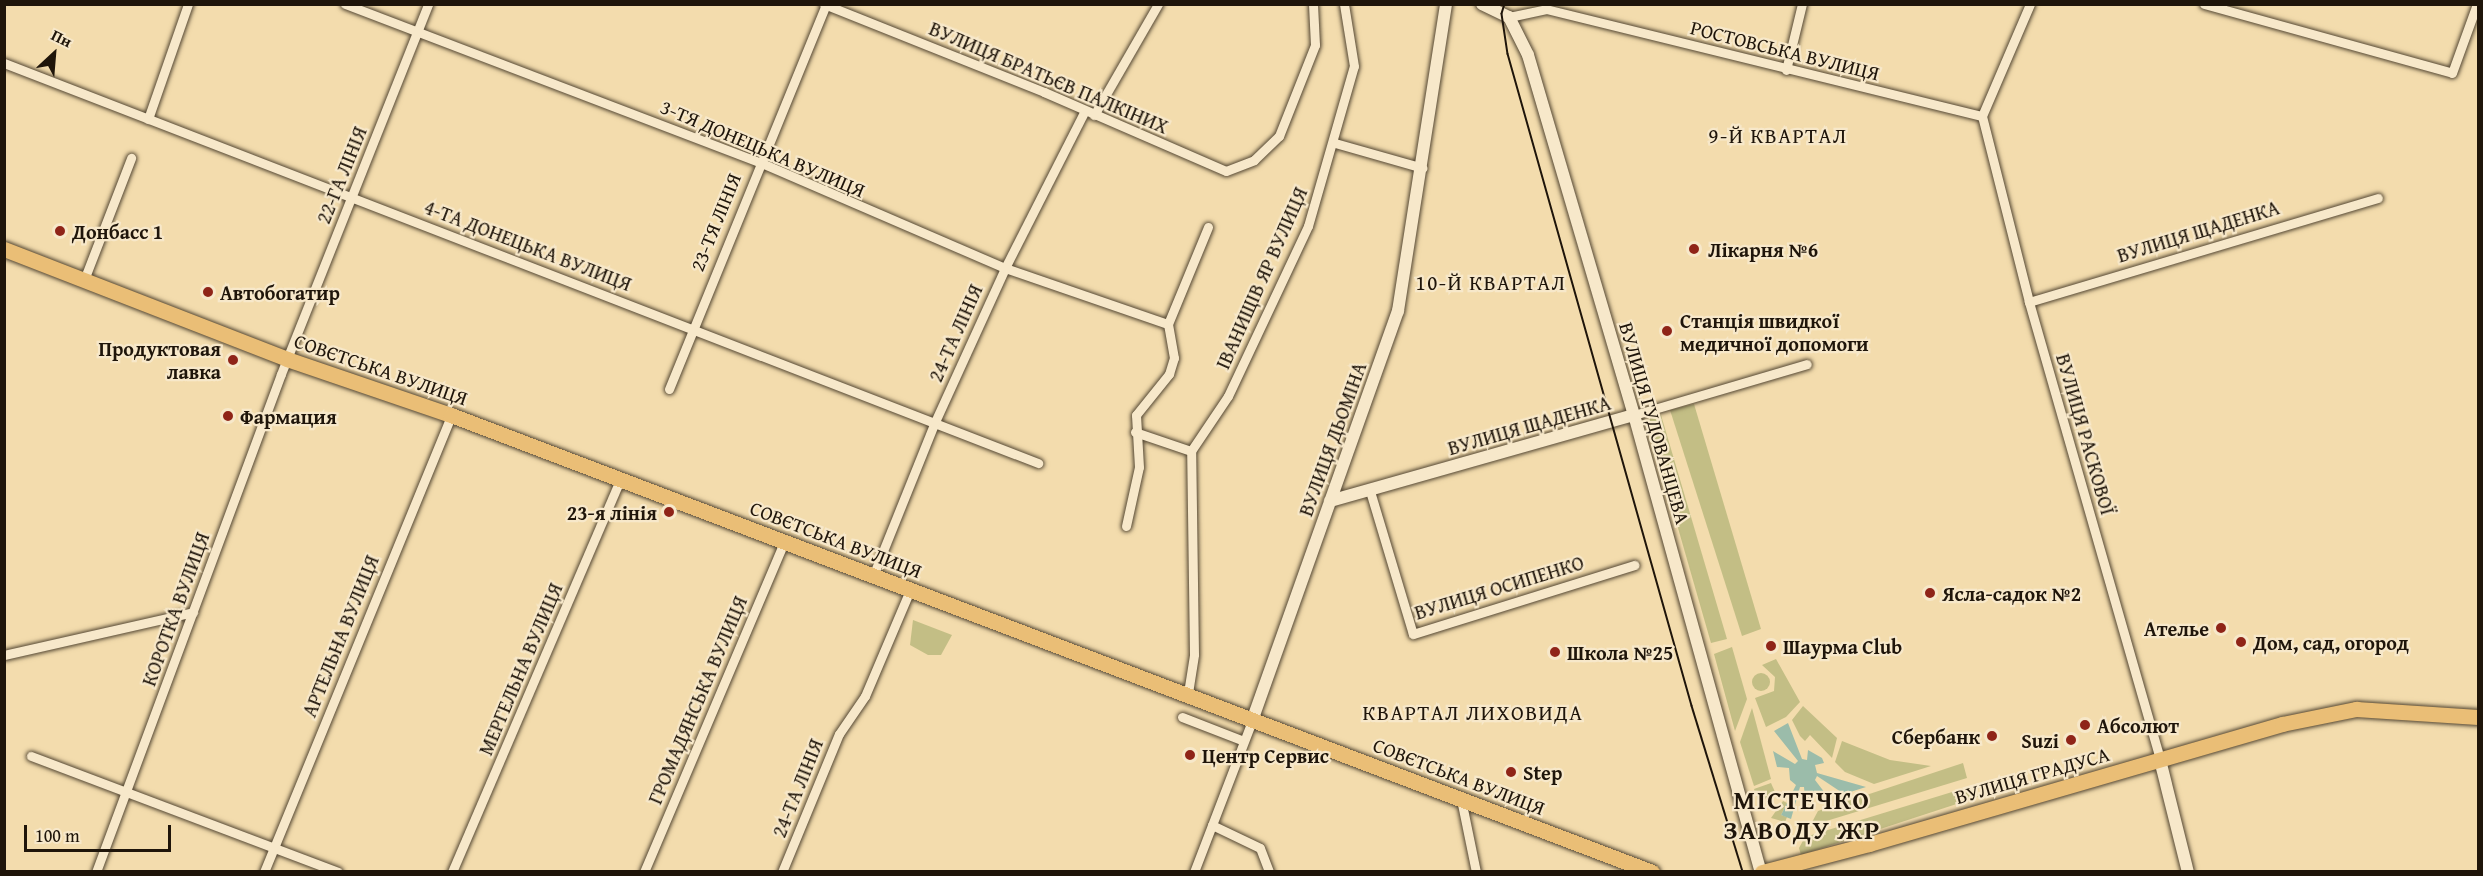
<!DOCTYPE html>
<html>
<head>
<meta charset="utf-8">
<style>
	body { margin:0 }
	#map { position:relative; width:2483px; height:876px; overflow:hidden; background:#f3dcad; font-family:"Gentium Book Plus",serif }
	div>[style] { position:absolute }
	.green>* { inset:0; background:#c3be85 }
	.round { border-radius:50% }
	.water>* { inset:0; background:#9bbcaa }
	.roads { filter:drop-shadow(0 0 2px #544733) drop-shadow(0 0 2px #544733) }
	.minor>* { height:9px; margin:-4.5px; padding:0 4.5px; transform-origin:4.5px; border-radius:4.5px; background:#f7e8ca }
	.tertiary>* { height:12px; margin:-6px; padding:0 6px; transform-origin:6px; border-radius:6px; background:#f7e8ca }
	.primary>* { height:15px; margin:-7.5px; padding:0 7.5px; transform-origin:7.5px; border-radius:7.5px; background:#eabe76 }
	.tram>* { height:1.5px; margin:-0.75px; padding:0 0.75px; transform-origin:0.75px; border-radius:0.75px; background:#1f150a }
	.dots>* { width:16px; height:16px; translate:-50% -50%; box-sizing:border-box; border:3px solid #f7e8ca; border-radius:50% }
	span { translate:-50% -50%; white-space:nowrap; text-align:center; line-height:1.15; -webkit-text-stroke:4.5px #f7e8ca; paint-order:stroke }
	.street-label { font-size:20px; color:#1f150a }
	.poi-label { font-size:20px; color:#1f150a; font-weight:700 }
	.left { translate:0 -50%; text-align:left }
	.right { translate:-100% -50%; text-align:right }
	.neighbourhood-label { font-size:21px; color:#1f150a; letter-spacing:1.5px }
	.district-label { font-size:26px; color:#1f150a; font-weight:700; letter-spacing:1.5px }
	.frame { position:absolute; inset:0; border:6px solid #1f150a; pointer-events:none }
	.north { position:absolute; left:24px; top:24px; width:60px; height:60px; -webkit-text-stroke:4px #f7e8ca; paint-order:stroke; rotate:26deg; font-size:16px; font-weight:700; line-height:24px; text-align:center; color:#1f150a }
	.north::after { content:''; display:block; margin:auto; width:21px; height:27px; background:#1f150a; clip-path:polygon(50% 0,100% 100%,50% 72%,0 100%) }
	.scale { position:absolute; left:24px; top:825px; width:147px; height:27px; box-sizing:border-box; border:3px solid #1f150a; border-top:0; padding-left:8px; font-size:18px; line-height:21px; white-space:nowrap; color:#1f150a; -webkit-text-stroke:4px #f7e8ca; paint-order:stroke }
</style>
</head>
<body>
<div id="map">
	<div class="green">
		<i style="clip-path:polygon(1694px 404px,1761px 629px,1742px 636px,1670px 410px)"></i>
		<i style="clip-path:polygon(1661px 415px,1727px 639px,1711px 643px,1647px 420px)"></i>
		<i style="clip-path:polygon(913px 620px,952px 635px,941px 655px,928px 655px,910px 645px)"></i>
		<i style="clip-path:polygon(1732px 647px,1747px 699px,1735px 731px,1714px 654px)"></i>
		<i style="clip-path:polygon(1776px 659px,1800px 702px,1786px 717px,1766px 727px,1755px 698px,1774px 691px,1775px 677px,1762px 665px)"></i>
		<i class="round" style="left:1752px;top:673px;width:18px;height:18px"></i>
		<i style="clip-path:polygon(1803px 706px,1837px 738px,1832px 758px,1810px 735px,1805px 741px,1800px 736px,1792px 720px)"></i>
		<i style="clip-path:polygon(1752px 708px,1771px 779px,1754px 786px,1740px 742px)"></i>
		<i style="clip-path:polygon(1842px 741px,1890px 760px,1931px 766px,1874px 784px,1845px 772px,1835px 762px)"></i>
		<i style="clip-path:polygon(1963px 763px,1967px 778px,1810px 826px,1818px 811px)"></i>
		<i style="clip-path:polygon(1771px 783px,1775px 792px,1759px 803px,1754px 789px)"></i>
		<i style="clip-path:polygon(1975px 785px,1978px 797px,1801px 855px,1799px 848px,1805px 837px)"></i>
		<i style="clip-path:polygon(1783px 801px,1787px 803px,1781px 815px,1787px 817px,1785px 822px,1771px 818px)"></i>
	</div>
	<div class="water">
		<i style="clip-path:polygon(1788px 723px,1802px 759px,1807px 760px,1808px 750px,1822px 758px,1824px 763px,1815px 765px,1817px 773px,1866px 787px,1844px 794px,1817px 776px,1815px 780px,1825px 793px,1805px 799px,1804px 787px,1800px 787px,1791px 819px,1781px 815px,1796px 785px,1790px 780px,1789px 768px,1777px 767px,1773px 751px,1795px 764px,1798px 761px,1774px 731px)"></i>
	</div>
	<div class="roads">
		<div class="minor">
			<i style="left:345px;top:4px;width:443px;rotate:20.9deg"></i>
			<i style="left:759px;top:162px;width:268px;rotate:23.3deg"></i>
			<i style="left:1005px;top:268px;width:172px;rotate:19deg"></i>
			<i style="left:824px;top:4px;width:237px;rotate:21.8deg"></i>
			<i style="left:1044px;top:92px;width:198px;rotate:23.5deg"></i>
			<i style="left:1226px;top:171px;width:30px;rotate:-21deg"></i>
			<i style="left:1254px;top:160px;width:35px;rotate:-44deg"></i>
			<i style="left:1279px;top:136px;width:98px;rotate:-68.4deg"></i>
			<i style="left:1315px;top:45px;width:41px;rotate:-92.8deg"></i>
			<i style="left:2204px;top:4px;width:257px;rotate:15.5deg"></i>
			<i style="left:2452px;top:73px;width:73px;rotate:-70.1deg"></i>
			<i style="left:1509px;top:17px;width:38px;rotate:-12deg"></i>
			<i style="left:1546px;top:9px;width:449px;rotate:13.8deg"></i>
			<i style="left:4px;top:63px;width:1109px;rotate:21.15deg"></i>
			<i style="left:1786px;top:70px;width:68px;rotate:-76.4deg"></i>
			<i style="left:1094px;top:115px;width:128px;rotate:-60deg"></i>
			<i style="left:1982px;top:116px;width:192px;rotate:75.8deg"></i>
			<i style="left:2029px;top:302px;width:476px;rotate:74deg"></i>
			<i style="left:1982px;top:116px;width:122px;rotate:-66.8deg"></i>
			<i style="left:148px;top:119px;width:122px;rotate:-70.8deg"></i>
			<i style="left:1335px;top:143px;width:91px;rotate:15.9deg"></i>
			<i style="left:84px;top:280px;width:131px;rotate:-68.9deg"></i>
			<i style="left:2029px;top:302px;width:364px;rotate:-16.6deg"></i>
			<i style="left:669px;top:389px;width:416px;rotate:-67.8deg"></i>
			<i style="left:1634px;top:415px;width:180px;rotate:-16.4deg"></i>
			<i style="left:1135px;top:432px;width:59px;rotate:18.7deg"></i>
			<i style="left:1191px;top:451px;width:66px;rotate:-56.1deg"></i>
			<i style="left:1228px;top:396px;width:188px;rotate:-64.8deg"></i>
			<i style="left:1308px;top:226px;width:166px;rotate:-74deg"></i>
			<i style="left:1354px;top:66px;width:63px;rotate:-99.2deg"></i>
			<i style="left:1370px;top:491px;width:149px;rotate:73.3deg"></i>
			<i style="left:1413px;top:634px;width:232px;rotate:-17.3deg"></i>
			<i style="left:1126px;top:526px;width:60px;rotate:-77.6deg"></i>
			<i style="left:1139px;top:467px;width:52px;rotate:-93.3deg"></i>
			<i style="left:1136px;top:415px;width:53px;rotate:-51.2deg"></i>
			<i style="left:1169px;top:374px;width:17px;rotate:-73deg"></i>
			<i style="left:1174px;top:358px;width:35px;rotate:-100deg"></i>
			<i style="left:1168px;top:324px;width:105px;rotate:-67.6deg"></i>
			<i style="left:873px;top:576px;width:164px;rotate:-68.1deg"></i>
			<i style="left:934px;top:424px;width:171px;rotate:-65.5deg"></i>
			<i style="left:1005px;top:268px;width:175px;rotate:-63.1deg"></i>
			<i style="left:4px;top:655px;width:194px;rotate:-12.8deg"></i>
			<i style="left:1188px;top:693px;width:39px;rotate:-81deg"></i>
			<i style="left:1194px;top:654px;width:203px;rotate:-90.8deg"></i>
			<i style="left:1182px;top:717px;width:66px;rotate:21.2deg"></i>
			<i style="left:31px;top:756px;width:328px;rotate:20.7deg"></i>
			<i style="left:1461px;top:799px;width:75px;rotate:78.4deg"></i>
			<i style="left:1212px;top:825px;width:53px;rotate:25.6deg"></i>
			<i style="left:1260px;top:848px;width:26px;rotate:69deg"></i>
			<i style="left:96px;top:872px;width:531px;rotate:-69.62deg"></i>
			<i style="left:281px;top:374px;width:398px;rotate:-68.3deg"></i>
			<i style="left:264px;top:872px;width:494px;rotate:-67.7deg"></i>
			<i style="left:452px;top:872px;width:426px;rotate:-66.8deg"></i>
			<i style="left:644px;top:872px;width:358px;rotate:-67deg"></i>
			<i style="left:782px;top:872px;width:149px;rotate:-67.6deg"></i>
			<i style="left:839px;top:734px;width:46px;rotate:-55.6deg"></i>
			<i style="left:865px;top:696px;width:115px;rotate:-67deg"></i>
			<i style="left:1194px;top:872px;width:165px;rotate:-69deg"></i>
		</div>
		<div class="tertiary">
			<i style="left:1482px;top:4px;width:30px;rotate:26deg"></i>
			<i style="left:1509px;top:17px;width:42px;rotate:63.4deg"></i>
			<i style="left:1528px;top:55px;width:375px;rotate:73.6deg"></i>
			<i style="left:1634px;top:415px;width:474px;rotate:74.5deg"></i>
			<i style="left:1330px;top:501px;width:316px;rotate:-15.8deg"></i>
			<i style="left:1253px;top:718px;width:432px;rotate:-70.4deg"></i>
			<i style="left:1398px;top:311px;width:311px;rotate:-81.1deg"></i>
			<i style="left:2160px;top:760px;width:115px;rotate:76deg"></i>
		</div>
		<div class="primary">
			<i style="left:4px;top:249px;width:304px;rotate:21.2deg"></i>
			<i style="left:287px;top:359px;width:173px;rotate:18.9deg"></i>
			<i style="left:451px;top:415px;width:1285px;rotate:20.83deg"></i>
			<i style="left:1762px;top:872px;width:111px;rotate:-14.7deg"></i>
			<i style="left:1869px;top:844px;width:430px;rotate:-16.2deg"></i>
			<i style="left:2282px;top:724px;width:76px;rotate:-11.5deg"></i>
			<i style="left:2356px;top:709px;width:122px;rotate:3.8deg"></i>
		</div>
	</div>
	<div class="tram">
		<i style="left:1505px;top:4px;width:10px;rotate:107deg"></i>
		<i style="left:1502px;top:14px;width:40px;rotate:81.5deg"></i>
		<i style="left:1508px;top:54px;width:677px;rotate:74.24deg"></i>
		<i style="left:1692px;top:706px;width:174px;rotate:72.9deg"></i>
	</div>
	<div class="dots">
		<i style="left:60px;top:231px;background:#8f2418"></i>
		<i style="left:1694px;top:249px;background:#8f2418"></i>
		<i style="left:208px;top:292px;background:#8f2418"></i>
		<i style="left:1667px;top:331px;background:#8f2418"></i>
		<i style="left:233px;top:360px;background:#8f2418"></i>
		<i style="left:228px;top:416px;background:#8f2418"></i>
		<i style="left:669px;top:512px;background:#8f2418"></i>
		<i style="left:1930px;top:593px;background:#8f2418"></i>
		<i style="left:2221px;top:628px;background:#8f2418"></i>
		<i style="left:2241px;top:642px;background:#8f2418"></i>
		<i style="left:1771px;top:646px;background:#8f2418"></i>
		<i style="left:1555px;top:652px;background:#8f2418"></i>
		<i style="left:2085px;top:725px;background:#8f2418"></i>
		<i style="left:1992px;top:736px;background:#8f2418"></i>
		<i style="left:2071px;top:740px;background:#8f2418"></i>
		<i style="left:1190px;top:755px;background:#8f2418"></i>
		<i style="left:1511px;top:772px;background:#8f2418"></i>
	</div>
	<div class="street-label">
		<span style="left:1785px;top:50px;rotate:14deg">РОСТОВСЬКА ВУЛИЦЯ</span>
		<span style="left:1049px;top:77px;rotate:23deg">ВУЛИЦЯ БРАТЬЄВ ПАЛКІНИХ</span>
		<span style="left:763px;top:148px;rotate:23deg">3-ТЯ ДОНЕЦЬКА ВУЛИЦЯ</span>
		<span style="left:341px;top:175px;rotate:-68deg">22-ГА ЛІНІЯ</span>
		<span style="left:715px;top:222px;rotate:-68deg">23-ТЯ ЛІНІЯ</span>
		<span style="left:2198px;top:231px;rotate:-17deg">ВУЛИЦЯ ЩАДЕНКА</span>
		<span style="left:528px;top:245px;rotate:21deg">4-ТА ДОНЕЦЬКА ВУЛИЦЯ</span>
		<span style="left:1261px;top:278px;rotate:-66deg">ІВАНИЩІВ ЯР ВУЛИЦЯ</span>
		<span style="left:955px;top:333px;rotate:-66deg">24-ТА ЛІНІЯ</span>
		<span style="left:381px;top:369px;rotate:19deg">СОВЄТСЬКА ВУЛИЦЯ</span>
		<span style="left:1655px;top:423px;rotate:74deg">ВУЛИЦЯ ГУДОВАНЦЕВА</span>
		<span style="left:1529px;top:425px;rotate:-16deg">ВУЛИЦЯ ЩАДЕНКА</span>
		<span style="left:2086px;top:434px;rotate:74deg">ВУЛИЦЯ РАСКОВОЇ</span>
		<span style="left:1332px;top:439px;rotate:-70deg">ВУЛИЦЯ ДЬОМІНА</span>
		<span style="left:836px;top:539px;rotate:21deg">СОВЄТСЬКА ВУЛИЦЯ</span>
		<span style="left:1499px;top:587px;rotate:-17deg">ВУЛИЦЯ ОСИПЕНКО</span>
		<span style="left:175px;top:609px;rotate:-70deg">КОРОТКА ВУЛИЦЯ</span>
		<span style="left:340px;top:636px;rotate:-68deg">АРТЕЛЬНА ВУЛИЦЯ</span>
		<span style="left:520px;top:669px;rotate:-67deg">МЕРГЕЛЬНА ВУЛИЦЯ</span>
		<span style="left:697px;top:700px;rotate:-67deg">ГРОМАДЯНСЬКА ВУЛИЦЯ</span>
		<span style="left:2032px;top:775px;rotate:-16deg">ВУЛИЦЯ ГРАДУСА</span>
		<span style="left:1459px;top:776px;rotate:21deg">СОВЄТСЬКА ВУЛИЦЯ</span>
		<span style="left:797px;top:788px;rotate:-68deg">24-ТА ЛІНІЯ</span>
	</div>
	<div class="poi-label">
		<span class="left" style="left:72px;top:231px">Донбасс 1</span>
		<span class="left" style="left:1708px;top:249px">Лікарня №6</span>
		<span class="left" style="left:220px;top:292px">Автобогатир</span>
		<span class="left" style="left:1680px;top:332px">Станція швидкої<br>медичної допомоги</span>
		<span class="right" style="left:221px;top:360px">Продуктовая<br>лавка</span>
		<span class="left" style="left:240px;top:416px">Фармация</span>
		<span class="right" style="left:657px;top:512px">23-я лінія</span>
		<span class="left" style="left:1942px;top:593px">Ясла-садок №2</span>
		<span class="right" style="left:2209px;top:628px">Ателье</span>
		<span class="left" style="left:2253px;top:642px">Дом, сад, огород</span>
		<span class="left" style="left:1783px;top:646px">Шаурма Club</span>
		<span class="left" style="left:1567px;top:652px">Школа №25</span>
		<span class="left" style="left:2097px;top:725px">Абсолют</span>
		<span class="right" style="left:1980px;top:736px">Сбербанк</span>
		<span class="right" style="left:2059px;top:740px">Suzi</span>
		<span class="left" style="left:1202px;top:755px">Центр Сервис</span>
		<span class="left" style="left:1523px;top:772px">Step</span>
	</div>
	<div class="neighbourhood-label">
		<span style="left:1778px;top:136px">9-Й КВАРТАЛ</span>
		<span style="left:1491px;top:283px">10-Й КВАРТАЛ</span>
		<span style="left:1473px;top:713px">КВАРТАЛ ЛИХОВИДА</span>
	</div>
	<div class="district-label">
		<span style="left:1802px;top:815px">МІСТЕЧКО<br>ЗАВОДУ ЖР</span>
	</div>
	<div class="frame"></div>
	<div class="north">Пн</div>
	<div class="scale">100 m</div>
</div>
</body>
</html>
